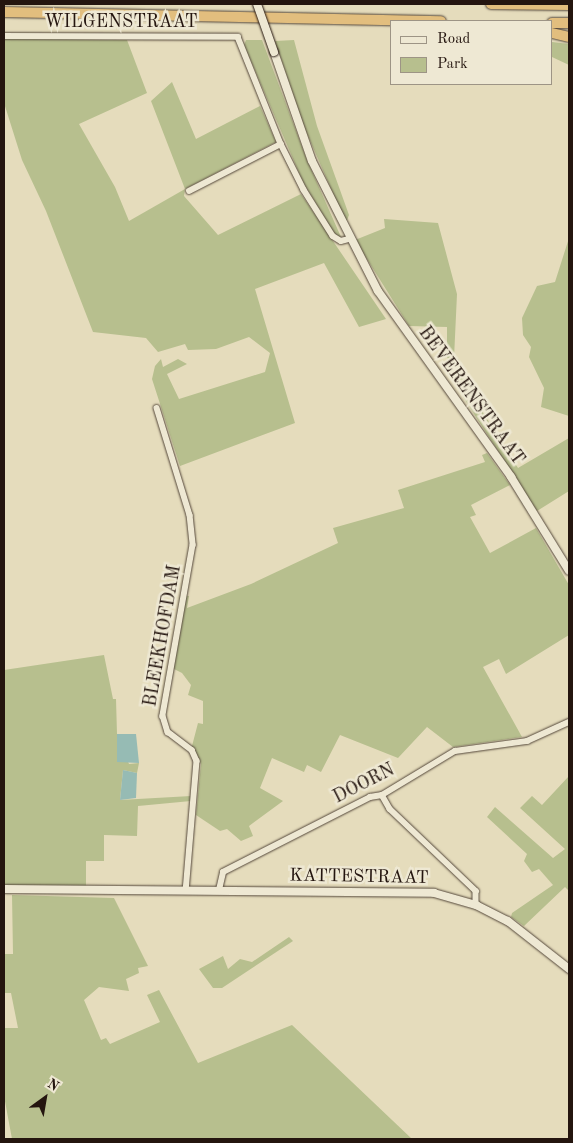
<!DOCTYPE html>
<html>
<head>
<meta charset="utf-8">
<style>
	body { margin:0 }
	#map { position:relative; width:573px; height:1143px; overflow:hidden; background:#e5dcbc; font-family:"Old Standard TT",serif }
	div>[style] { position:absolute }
	.green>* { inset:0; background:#b7bf8e }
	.water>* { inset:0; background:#96bbb4 }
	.roads { filter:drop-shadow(0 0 1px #54473a) drop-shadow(0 0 1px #54473a) }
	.street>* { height:5.5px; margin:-2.75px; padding:0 2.75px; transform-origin:2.75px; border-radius:2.75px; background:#eee8d3 }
	.secondary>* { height:8px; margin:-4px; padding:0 4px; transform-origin:4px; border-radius:4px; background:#eee8d3 }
	.highway>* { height:10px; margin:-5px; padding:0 5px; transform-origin:5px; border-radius:5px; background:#e2be7e }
	.bridges { filter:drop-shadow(0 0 1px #24150f) drop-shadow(0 0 1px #24150f) }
	.secondary-bridge>* { height:8px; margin:-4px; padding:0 4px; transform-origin:4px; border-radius:4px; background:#eee8d3 }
	span { translate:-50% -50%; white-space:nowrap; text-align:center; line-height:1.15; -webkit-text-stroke:5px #eee8d3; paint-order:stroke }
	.street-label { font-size:18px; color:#24150f }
	.frame { position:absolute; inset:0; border:5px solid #24150f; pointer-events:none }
	.legend { position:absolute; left:390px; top:20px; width:162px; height:65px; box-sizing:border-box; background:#eee8d3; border:1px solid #9d9485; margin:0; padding:6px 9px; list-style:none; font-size:15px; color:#24150f }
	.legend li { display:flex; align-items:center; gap:10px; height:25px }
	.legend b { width:25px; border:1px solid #9d9485 }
	.north { position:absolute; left:20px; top:1073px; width:50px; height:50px; -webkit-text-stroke:4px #eee8d3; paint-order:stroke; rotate:32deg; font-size:14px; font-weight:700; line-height:20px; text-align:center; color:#24150f }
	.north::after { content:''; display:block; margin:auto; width:18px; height:22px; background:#24150f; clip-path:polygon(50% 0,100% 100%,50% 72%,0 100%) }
</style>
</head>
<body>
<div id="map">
	<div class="green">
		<i style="clip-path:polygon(4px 38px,127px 40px,147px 93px,79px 124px,115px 187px,129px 221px,185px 189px,151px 101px,172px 82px,196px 139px,260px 106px,276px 142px,185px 189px,184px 196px,218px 235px,301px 194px,386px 319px,359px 327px,324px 263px,255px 289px,295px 423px,180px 466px,152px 379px,155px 366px,161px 359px,163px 367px,178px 359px,187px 364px,167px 374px,179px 399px,265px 372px,270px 353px,249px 337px,216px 349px,188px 350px,185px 344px,158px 352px,146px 338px,93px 332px,46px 211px,22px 160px,4px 103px)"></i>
		<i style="clip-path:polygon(246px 40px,262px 40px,307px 160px,341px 237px,336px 236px,303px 182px,244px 45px)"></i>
		<i style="clip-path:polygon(294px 40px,317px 126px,349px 215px,346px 223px,305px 129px,275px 41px)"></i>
		<i style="clip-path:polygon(552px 42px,569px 44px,569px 65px,552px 57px)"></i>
		<i style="clip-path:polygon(384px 219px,438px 223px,457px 294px,454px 358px,459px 359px,465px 384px,518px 468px,569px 438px,569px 491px,537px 511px,463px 397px,453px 359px,447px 358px,447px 327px,409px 326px,355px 240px,385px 228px)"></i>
		<i style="clip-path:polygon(569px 238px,569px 416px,541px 407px,544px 388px,529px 357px,531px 347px,523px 335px,522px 318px,537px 286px,555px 282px)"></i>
		<i style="clip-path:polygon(487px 453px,510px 485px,471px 505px,476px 515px,470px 517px,490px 553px,536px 528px,569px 585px,569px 635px,506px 674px,499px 659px,483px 667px,522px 737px,453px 747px,427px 727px,398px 758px,340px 735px,321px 772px,307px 765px,304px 772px,272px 758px,260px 788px,283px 801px,249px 826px,253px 836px,241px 841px,227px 829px,220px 831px,196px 815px,201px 764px,192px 746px,198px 723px,203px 724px,203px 701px,188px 695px,191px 685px,182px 673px,172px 668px,180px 595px,189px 596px,187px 608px,251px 584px,338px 543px,333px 528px,404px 508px,398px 490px,485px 462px,482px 455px)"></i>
		<i style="clip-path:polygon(104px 655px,113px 699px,116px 699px,117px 734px,129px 764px,139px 763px,137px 773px,123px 770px,120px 800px,191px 796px,191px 801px,138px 806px,137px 836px,104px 835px,104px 861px,86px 861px,86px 886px,4px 886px,4px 670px)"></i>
		<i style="clip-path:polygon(569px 776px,569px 891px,565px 887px,524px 926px,511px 917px,512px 913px,553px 885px,539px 869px,532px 872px,524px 861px,527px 854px,487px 817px,495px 807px,553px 858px,565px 849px,520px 808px,532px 796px,542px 805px)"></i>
		<i style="clip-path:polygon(12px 895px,114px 898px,148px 966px,138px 968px,139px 973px,126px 979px,129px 991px,99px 987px,84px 1000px,101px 1040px,106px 1038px,110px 1044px,160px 1022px,147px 995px,159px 990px,198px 1063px,292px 1025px,412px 1139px,12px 1139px,4px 1096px,4px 1028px,18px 1028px,11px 993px,4px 993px,4px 954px,13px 954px)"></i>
		<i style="clip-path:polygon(289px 937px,293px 941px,222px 988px,213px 988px,199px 969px,223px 956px,228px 969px,240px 959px,252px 962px)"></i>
	</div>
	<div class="water">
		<i style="clip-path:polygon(117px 734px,136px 734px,139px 763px,117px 762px)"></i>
		<i style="clip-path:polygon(123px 770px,137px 773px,136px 798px,120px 800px)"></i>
	</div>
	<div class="roads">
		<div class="street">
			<i style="left:4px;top:36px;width:234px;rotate:0.2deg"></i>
			<i style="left:238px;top:37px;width:115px;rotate:68.1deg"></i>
			<i style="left:281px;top:144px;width:51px;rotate:63.4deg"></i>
			<i style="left:304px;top:190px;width:54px;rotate:57.8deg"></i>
			<i style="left:333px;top:236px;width:9px;rotate:32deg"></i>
			<i style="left:341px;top:241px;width:8px;rotate:-14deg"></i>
			<i style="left:189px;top:191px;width:103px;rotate:-27.1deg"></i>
			<i style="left:157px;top:408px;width:112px;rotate:72.9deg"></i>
			<i style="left:190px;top:515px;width:30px;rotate:84deg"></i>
			<i style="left:193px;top:545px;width:174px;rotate:100deg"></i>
			<i style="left:163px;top:716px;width:17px;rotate:73deg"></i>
			<i style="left:168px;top:732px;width:30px;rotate:37deg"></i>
			<i style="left:192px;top:750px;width:12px;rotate:66deg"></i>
			<i style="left:197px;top:761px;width:130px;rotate:94.8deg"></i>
			<i style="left:382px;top:795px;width:16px;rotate:60deg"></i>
			<i style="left:390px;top:809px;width:119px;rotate:43.6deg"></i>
			<i style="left:476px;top:891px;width:14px;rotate:90deg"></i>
			<i style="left:219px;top:890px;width:18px;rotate:-77deg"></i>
			<i style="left:223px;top:872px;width:165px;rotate:-27deg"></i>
			<i style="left:370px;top:797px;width:12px;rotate:-9deg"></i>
			<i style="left:382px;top:795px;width:85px;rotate:-31.1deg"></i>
			<i style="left:455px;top:751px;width:73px;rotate:-7.9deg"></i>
			<i style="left:527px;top:741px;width:46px;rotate:-24.3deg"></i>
		</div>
		<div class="secondary">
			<i style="left:274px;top:52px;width:115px;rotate:70.8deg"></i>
			<i style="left:312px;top:161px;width:146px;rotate:63.1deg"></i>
			<i style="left:378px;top:291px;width:229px;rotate:54.4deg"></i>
			<i style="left:511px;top:477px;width:110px;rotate:58.3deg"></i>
			<i style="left:4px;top:889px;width:430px;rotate:0.5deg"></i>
			<i style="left:434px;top:893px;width:44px;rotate:15.9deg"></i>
			<i style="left:476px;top:905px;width:36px;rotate:27deg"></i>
			<i style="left:508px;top:921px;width:78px;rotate:38.2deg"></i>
		</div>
		<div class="highway">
			<i style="left:491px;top:4px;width:78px;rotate:0.7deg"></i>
			<i style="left:4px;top:12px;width:437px;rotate:1.2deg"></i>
			<i style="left:552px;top:23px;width:17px"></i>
			<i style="left:552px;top:33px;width:17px;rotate:13deg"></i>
		</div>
	</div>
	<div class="bridges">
		<div class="secondary-bridge">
			<i style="left:257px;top:4px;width:51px;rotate:70.5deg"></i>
		</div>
	</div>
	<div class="street-label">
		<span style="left:121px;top:22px">WILGENSTRAAT</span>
		<span style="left:471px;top:396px;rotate:54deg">BEVERENSTRAAT</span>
		<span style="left:163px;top:636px;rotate:-80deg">BLEEKHOFDAM</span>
		<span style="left:364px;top:784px;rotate:-27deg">DOORN</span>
		<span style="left:359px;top:877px;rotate:1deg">KATTESTRAAT</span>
	</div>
	<div class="frame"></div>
	<ul class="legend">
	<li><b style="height:6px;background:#eee8d3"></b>Road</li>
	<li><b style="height:14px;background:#b7bf8e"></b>Park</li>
	</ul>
	<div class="north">N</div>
</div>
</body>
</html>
